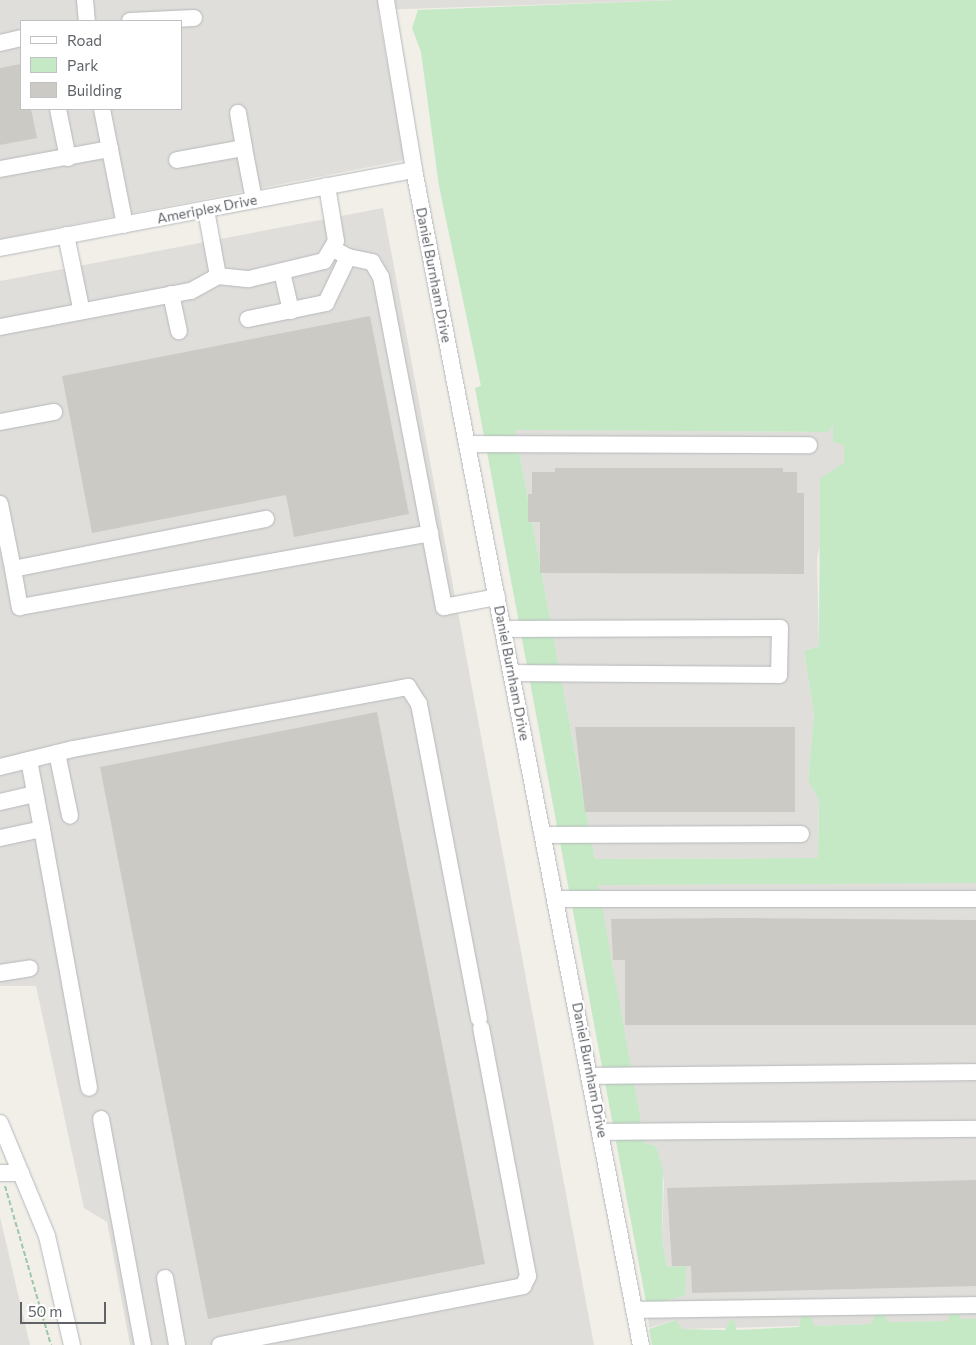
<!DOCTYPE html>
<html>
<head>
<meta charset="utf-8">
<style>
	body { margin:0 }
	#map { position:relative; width:976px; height:1345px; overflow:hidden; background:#f1efe8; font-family:Commissioner,sans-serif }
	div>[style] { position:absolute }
	.industrial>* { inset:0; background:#e0deda }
	.green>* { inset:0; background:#c5e8c5 }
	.building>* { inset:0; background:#cccac5 }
	.path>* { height:2px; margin-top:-1px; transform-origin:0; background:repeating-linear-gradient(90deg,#9cc7a9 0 5px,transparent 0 7.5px) }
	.roads { filter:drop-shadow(0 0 1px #b5b8bc) drop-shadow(0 0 1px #b5b8bc) }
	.minor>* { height:16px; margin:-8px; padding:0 8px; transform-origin:8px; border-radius:8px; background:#fff }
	span { translate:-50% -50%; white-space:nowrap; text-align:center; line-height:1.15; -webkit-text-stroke:4.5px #fff; paint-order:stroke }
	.street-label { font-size:14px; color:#5f6368 }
	.legend { position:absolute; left:20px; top:20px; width:162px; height:90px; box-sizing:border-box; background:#fff; border:1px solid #bfc1c3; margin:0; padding:6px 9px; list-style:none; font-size:15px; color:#5f6368 }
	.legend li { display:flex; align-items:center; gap:10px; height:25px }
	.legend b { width:25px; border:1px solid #bfc1c3 }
	.scale { position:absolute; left:20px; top:1302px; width:86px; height:22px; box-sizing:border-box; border:2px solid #5f6368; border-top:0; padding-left:6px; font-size:15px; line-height:18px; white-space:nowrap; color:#5f6368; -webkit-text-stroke:4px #fff; paint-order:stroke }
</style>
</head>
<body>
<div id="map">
	<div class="industrial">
		<i style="clip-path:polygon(evenodd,0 0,678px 0,378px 10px,405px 160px,0 239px,0 0,21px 21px,181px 21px,181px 109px,21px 109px,21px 21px)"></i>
		<i style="clip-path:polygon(383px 208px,594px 1345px,130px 1345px,107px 1222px,84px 1208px,36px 986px,0 986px,0 281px)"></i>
		<i style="clip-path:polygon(833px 421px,844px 445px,844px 463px,835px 472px,817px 559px,819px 646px,804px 651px,814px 715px,808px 780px,819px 799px,818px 858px,595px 859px,515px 430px,829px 432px)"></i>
		<i style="clip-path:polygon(976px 883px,976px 1319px,961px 1319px,950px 1310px,949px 1321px,888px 1322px,885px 1313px,875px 1314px,871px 1324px,814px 1326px,801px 1316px,799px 1326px,683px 1329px,674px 1320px,649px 1328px,647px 1307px,665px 1305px,673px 1298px,685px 1266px,667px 1268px,662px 1239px,664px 1181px,656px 1146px,645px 1143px,597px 884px)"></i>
		<i style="clip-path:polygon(0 1217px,30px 1345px,0 1345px)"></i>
	</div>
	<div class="green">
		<i style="clip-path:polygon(evenodd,678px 0,976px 0,976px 883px,598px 885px,645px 1143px,656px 1146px,663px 1170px,662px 1239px,667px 1267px,686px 1266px,685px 1295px,647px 1307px,475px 388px,481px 386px,439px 186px,421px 52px,412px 28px,418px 10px,678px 0,833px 423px,833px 442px,844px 445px,844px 463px,820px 478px,819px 646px,804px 651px,814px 715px,808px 780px,819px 800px,818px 858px,595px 859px,515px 430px,829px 432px,833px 423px)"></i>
		<i style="clip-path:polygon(950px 1310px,958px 1310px,961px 1319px,976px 1319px,976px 1345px,652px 1345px,649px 1329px,675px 1320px,683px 1329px,725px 1330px,730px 1320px,735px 1321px,736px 1330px,799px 1327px,801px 1315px,812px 1317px,814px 1326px,871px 1324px,875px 1314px,885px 1313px,888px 1322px,948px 1321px)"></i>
	</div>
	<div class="building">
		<i style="clip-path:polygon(21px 64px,21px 109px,31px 109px,37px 138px,0 145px,0 68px)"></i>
		<i style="clip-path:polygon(370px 316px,409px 514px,294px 537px,286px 495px,92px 533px,62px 376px)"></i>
		<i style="clip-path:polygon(555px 468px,783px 468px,783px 472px,797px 472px,797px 493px,804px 493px,804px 574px,540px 573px,540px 522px,528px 522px,528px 494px,532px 494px,532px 472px,555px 472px)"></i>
		<i style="clip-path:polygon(377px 712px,485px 1264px,208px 1319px,100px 767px)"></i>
		<i style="clip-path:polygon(575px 727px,795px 727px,795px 812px,585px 812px)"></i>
		<i style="clip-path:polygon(742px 918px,976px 920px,976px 1025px,625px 1025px,625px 960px,613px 960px,611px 919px)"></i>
		<i style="clip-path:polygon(976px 1180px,976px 1286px,692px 1293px,691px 1266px,672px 1266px,667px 1188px)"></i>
	</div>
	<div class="path">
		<i style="left:5px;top:1186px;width:166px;rotate:73.9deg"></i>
	</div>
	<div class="roads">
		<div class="minor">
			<i style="left:85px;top:0;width:21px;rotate:85deg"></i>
			<i style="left:386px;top:0;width:172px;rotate:80.6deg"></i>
			<i style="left:414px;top:170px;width:1197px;rotate:79.07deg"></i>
			<i style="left:130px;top:21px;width:64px;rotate:-2.7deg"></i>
			<i style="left:0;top:43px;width:22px;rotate:-13deg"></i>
			<i style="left:58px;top:109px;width:50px;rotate:78.5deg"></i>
			<i style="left:102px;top:109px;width:118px;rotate:78.8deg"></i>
			<i style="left:238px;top:113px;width:36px;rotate:80deg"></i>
			<i style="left:177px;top:160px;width:68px;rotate:-10.2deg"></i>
			<i style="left:244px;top:148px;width:53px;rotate:79.1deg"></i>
			<i style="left:0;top:169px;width:112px;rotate:-10.3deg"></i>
			<i style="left:206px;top:210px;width:67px;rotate:79.7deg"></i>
			<i style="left:218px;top:276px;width:31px;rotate:6deg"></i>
			<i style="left:249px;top:279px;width:77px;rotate:-13.5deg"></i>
			<i style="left:324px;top:261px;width:23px;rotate:-59deg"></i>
			<i style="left:336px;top:241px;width:56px;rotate:-99.3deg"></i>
			<i style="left:66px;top:235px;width:75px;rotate:78.4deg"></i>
			<i style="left:0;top:248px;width:421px;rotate:-10.7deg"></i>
			<i style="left:348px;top:257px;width:25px;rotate:12deg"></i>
			<i style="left:372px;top:262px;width:17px;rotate:59deg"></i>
			<i style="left:381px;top:277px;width:336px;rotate:79.2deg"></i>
			<i style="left:444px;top:607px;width:54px;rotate:-10.7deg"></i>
			<i style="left:282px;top:272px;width:40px;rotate:77deg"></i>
			<i style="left:171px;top:294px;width:38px;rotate:78deg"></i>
			<i style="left:248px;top:319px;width:80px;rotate:-11.6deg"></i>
			<i style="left:326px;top:303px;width:51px;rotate:-64.4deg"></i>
			<i style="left:348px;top:257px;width:10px;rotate:-151deg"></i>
			<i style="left:0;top:327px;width:194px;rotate:-10.7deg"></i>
			<i style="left:191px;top:291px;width:31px;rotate:-29deg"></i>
			<i style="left:0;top:422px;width:55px;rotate:-10.5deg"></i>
			<i style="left:467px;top:444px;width:342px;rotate:0.2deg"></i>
			<i style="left:0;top:504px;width:66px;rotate:78.7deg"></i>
			<i style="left:13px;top:569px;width:258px;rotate:-11.2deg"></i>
			<i style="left:13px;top:569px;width:39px;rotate:80deg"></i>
			<i style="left:20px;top:607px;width:417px;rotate:-10.2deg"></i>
			<i style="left:504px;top:629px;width:276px;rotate:-0.2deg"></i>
			<i style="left:780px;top:628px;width:47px;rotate:91.2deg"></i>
			<i style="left:779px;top:675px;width:267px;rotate:-179.6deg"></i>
			<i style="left:57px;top:753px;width:64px;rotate:78.3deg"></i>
			<i style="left:0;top:767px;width:75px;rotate:-13.9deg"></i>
			<i style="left:73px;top:749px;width:341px;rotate:-10.5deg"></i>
			<i style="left:408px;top:687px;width:20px;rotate:57deg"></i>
			<i style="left:419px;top:704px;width:320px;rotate:79.2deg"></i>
			<i style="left:0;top:802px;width:36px;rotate:-13deg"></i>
			<i style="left:42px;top:829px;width:263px;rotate:79.7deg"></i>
			<i style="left:545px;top:835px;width:256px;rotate:-0.2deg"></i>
			<i style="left:0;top:838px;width:43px;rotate:-12.1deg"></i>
			<i style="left:42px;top:829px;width:70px;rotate:-100.7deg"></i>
			<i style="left:557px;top:899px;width:419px"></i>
			<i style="left:0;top:973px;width:30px;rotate:-9deg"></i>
			<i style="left:591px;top:1076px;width:385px;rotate:-0.6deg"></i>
			<i style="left:101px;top:1119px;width:230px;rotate:79.5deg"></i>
			<i style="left:0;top:1123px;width:122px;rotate:67.4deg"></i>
			<i style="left:47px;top:1236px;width:112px;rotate:77.1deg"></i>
			<i style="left:601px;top:1132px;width:375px;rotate:-0.5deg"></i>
			<i style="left:0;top:1173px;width:21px"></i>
			<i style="left:165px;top:1278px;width:68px;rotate:79.8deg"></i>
			<i style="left:634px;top:1310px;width:342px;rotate:-0.8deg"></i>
			<i style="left:220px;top:1345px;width:309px;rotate:-11deg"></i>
			<i style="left:523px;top:1286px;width:11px;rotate:-63deg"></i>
			<i style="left:528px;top:1276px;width:252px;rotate:-100.7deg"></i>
		</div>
	</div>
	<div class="street-label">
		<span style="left:207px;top:209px;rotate:-11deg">Ameriplex Drive</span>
		<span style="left:434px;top:275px;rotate:79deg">Daniel Burnham Drive</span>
		<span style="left:512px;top:673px;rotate:79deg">Daniel Burnham Drive</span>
		<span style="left:590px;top:1070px;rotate:79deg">Daniel Burnham Drive</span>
	</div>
	<ul class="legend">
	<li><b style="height:6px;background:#fff"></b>Road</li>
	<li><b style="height:14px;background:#c5e8c5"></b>Park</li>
	<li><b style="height:14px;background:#cccac5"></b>Building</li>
	</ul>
	<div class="scale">50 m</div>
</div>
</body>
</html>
